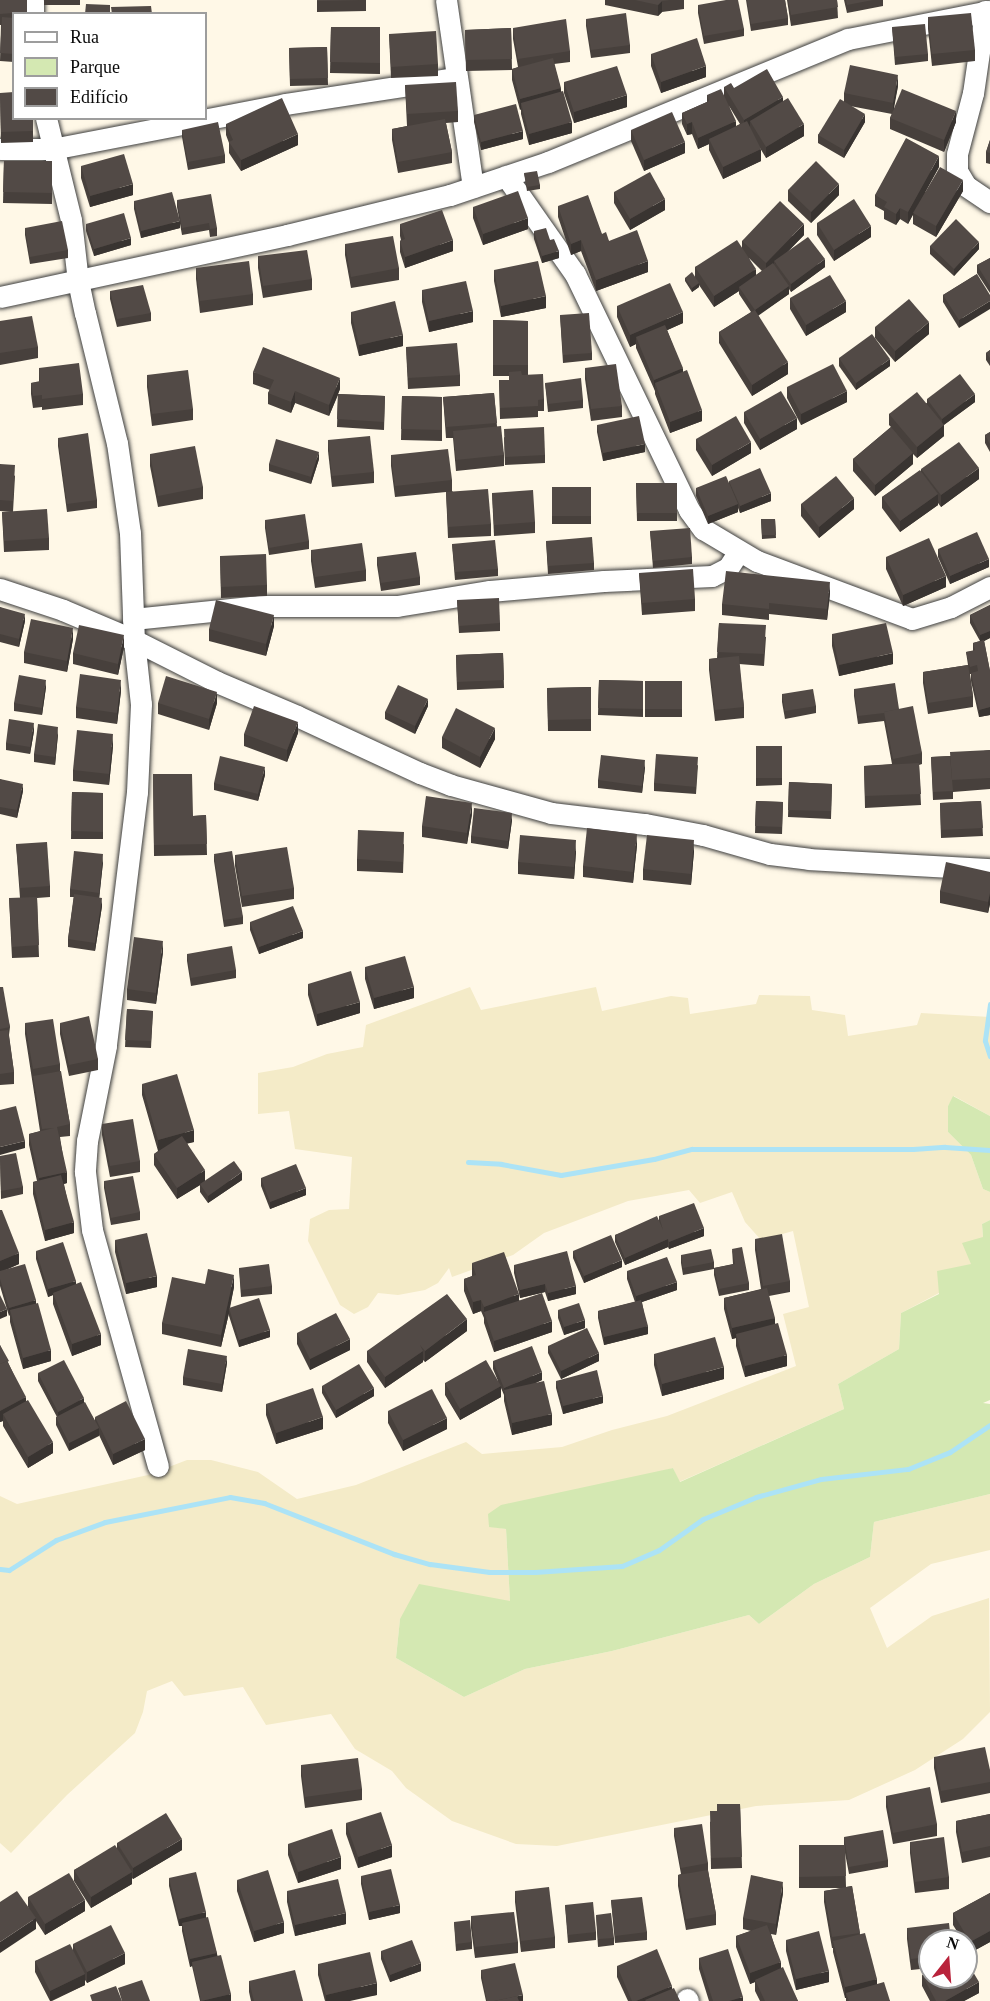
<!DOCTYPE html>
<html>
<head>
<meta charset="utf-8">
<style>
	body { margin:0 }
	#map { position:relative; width:990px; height:2001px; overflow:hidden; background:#fff8e7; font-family:Georgia,serif }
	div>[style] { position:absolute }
	.farmland>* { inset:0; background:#f4ebc8 }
	.green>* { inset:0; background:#d4e8b2 }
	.stream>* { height:5px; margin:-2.5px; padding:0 2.5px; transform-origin:2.5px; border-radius:2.5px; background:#ace3f6 }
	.roads { filter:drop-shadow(0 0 2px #3d3d3d) drop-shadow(0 0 2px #3d3d3d) }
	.minor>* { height:21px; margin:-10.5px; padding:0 10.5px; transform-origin:10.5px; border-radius:10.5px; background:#fff }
	.wall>* { inset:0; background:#47403c }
	.shaded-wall>* { inset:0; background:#393431 }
	.building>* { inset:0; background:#524a46 }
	span { translate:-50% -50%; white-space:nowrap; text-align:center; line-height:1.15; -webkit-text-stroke:6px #fff; paint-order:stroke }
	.legend { position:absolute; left:12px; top:12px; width:195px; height:108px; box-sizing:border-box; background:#fff; border:2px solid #9d9d9d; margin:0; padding:8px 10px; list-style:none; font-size:18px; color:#0a0a0a }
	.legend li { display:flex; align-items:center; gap:12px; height:30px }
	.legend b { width:30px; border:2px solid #9d9d9d }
	.north { position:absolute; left:918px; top:1929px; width:60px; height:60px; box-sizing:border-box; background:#fff; border:2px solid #9d9d9d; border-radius:50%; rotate:17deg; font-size:16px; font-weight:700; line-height:24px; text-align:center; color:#0a0a0a }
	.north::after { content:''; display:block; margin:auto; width:21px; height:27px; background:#b9233b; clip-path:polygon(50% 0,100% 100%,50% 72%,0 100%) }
</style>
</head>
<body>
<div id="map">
	<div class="farmland">
		<i style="clip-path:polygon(470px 987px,481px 1010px,596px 987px,602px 1011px,671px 996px,688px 998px,690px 1014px,756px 1004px,759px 995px,810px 996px,812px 1010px,845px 1015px,848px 1036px,917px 1025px,921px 1013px,990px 1017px,990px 1116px,954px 1096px,948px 1106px,948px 1132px,971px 1155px,983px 1189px,990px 1192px,990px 1220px,982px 1224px,983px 1237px,971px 1264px,939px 1293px,901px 1313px,899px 1349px,838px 1384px,844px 1409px,679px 1482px,673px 1468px,488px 1526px,506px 1529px,510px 1601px,400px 1619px,396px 1658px,464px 1697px,525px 1669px,612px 1651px,749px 1615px,759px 1624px,814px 1584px,870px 1557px,874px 1522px,990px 1494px,990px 1550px,931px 1564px,870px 1608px,887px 1648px,932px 1616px,989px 1598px,990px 1712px,963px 1739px,915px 1770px,849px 1800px,756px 1806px,557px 1846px,516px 1844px,452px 1821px,406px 1788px,392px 1771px,355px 1749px,331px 1714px,266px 1725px,243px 1687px,184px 1696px,172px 1681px,147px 1691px,143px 1712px,135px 1733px,67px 1795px,11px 1853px,0 1843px,0 1496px,17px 1504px,148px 1475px,187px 1460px,211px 1460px,258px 1472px,297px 1499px,356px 1485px,466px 1442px,482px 1454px,562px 1447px,612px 1430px,667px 1416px,796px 1366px,783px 1314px,809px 1307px,793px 1231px,761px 1240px,745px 1222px,732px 1192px,700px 1203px,689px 1190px,628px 1201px,544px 1233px,513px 1255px,452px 1277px,449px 1268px,438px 1283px,425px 1290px,398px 1295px,378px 1293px,368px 1307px,354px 1314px,340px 1305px,308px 1241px,310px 1219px,329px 1210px,349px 1209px,352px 1157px,295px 1149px,289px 1111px,258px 1114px,258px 1073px,293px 1067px,327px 1054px,363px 1047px,366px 1025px)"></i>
	</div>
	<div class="green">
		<i style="clip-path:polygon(953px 1096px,990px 1116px,990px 1192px,983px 1189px,971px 1155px,948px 1132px,948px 1106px)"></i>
		<i style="clip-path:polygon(990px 1220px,990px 1400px,983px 1403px,990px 1404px,990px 1494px,874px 1522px,870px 1557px,814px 1584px,759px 1624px,749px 1615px,612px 1651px,525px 1669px,464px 1697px,396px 1658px,400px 1619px,419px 1584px,510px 1601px,506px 1529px,489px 1527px,488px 1514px,501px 1505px,673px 1468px,680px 1482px,844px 1409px,838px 1384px,899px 1349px,901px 1313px,939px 1294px,937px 1271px,971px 1264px,962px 1243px,983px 1237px,982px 1224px)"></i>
	</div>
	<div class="stream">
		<i style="left:990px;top:1004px;width:37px;rotate:98deg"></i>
		<i style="left:985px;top:1041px;width:16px;rotate:72deg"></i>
		<i style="left:468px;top:1162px;width:33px;rotate:3deg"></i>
		<i style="left:501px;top:1164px;width:61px;rotate:10.4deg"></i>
		<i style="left:561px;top:1175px;width:94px;rotate:-9.8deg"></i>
		<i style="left:654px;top:1159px;width:39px;rotate:-15deg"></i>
		<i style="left:692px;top:1149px;width:221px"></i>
		<i style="left:913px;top:1149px;width:32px;rotate:-4deg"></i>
		<i style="left:945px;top:1147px;width:45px;rotate:3.8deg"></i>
		<i style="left:0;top:1569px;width:9px;rotate:6deg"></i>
		<i style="left:9px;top:1570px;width:56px;rotate:-32.6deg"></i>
		<i style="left:56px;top:1540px;width:52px;rotate:-20.2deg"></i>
		<i style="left:105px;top:1522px;width:127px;rotate:-11.3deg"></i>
		<i style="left:230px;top:1497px;width:35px;rotate:10deg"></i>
		<i style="left:264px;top:1503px;width:140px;rotate:21.4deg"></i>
		<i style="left:394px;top:1554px;width:37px;rotate:16deg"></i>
		<i style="left:430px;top:1564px;width:60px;rotate:7.7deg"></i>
		<i style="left:489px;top:1572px;width:46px"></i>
		<i style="left:535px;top:1572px;width:87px;rotate:-3.9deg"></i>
		<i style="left:622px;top:1566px;width:40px;rotate:-23.4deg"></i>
		<i style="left:659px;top:1550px;width:54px;rotate:-35.2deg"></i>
		<i style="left:703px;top:1519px;width:57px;rotate:-22.5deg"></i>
		<i style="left:756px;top:1497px;width:67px;rotate:-15.5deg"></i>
		<i style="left:821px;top:1479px;width:88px;rotate:-6.6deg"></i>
		<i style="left:908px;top:1469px;width:45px;rotate:-22deg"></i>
		<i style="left:950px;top:1452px;width:48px;rotate:-34deg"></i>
	</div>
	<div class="roads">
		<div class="minor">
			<i style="left:33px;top:0;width:14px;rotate:90deg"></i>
			<i style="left:446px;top:0;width:189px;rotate:81.8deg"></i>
			<i style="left:985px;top:11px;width:83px;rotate:98.3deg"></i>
			<i style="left:973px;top:93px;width:63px;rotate:104.7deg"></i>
			<i style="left:957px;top:154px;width:17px;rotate:90deg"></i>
			<i style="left:957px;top:171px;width:17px;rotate:59deg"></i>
			<i style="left:966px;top:186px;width:29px;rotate:34deg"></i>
			<i style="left:46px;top:118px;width:105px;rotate:76.2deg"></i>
			<i style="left:71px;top:220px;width:61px;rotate:83.5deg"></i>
			<i style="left:78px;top:281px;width:33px;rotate:78deg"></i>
			<i style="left:85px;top:313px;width:134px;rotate:76.2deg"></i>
			<i style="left:117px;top:443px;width:91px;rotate:81.8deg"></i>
			<i style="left:130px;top:533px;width:107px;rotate:87.9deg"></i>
			<i style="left:134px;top:640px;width:93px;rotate:26.8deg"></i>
			<i style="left:217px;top:682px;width:87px;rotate:23deg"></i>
			<i style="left:297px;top:716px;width:136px;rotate:24.9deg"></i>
			<i style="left:420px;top:773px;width:33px;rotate:21deg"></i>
			<i style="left:451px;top:785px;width:104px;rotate:15.6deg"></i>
			<i style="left:551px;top:813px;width:95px;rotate:6.7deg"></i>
			<i style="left:645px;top:824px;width:59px;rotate:10.7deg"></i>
			<i style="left:703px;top:835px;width:70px;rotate:15.8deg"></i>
			<i style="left:770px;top:854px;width:39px;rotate:7deg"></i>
			<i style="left:809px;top:859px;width:181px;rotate:3.2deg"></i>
			<i style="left:0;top:149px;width:52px"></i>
			<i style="left:52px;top:149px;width:237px;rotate:-10.9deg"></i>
			<i style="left:285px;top:104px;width:172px;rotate:-8.7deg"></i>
			<i style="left:506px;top:176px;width:120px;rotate:54.9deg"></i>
			<i style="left:575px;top:274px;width:262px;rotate:64.2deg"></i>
			<i style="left:689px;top:510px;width:24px;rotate:54deg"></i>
			<i style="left:703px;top:529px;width:63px;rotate:30.7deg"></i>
			<i style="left:757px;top:561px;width:165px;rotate:20.5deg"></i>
			<i style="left:912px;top:619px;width:41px;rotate:-17.1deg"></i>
			<i style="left:951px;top:607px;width:44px;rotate:-27.1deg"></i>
			<i style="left:0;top:297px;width:294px;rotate:-12.2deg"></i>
			<i style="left:287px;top:235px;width:168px;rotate:-13.8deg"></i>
			<i style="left:450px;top:195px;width:103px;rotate:-18.6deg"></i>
			<i style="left:548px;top:162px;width:324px;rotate:-22.3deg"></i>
			<i style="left:848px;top:39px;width:145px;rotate:-11.2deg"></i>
			<i style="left:0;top:589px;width:66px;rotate:18.4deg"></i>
			<i style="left:63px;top:610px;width:77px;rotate:22.9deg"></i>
			<i style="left:134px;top:640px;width:64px;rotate:83.8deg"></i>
			<i style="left:141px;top:704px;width:88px;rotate:92.6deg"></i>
			<i style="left:137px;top:792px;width:256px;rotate:97deg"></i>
			<i style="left:106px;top:1046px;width:97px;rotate:101.3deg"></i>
			<i style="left:87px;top:1141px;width:31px;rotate:94deg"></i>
			<i style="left:85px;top:1172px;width:58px;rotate:83.1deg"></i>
			<i style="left:92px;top:1230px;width:245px;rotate:74.4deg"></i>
			<i style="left:133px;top:619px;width:128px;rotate:-5.8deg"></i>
			<i style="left:260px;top:606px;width:137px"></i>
			<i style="left:397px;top:606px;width:94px;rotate:-9.2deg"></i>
			<i style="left:490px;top:591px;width:114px;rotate:-5deg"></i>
			<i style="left:604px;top:581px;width:108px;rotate:-2.7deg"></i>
			<i style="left:712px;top:576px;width:18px;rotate:-27deg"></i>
			<i style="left:728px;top:568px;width:20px;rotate:-57deg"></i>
			<i style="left:687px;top:1999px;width:2px;rotate:63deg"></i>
		</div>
	</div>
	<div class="wall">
		<i style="clip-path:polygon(0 0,27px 0,27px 14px,14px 14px,14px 62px,0 61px,1px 25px,0 25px,0 30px)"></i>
		<i style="clip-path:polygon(44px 0,80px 0,80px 5px,44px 5px)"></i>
		<i style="clip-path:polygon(317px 0,366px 0,366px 11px,317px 12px)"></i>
		<i style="clip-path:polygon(605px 0,684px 0,684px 9px,662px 12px,658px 16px,605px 5px)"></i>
		<i style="clip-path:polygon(746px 0,785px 0,788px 18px,788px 25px,751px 31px)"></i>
		<i style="clip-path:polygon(787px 0,837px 0,838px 18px,791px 26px)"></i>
		<i style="clip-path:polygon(844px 0,883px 0,883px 6px,847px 13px)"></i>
		<i style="clip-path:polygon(698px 5px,744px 29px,744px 36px,704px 44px,698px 13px)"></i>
		<i style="clip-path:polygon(928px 17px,975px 50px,975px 61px,932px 66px,928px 29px)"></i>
		<i style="clip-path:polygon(586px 19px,630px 45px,630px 53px,591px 58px,586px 26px)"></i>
		<i style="clip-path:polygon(331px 27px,380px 27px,380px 74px,330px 73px)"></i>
		<i style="clip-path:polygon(892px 27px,928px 54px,928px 61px,895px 65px)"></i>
		<i style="clip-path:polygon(511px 28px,512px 69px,518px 67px,513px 39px,513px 28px,570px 51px,570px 62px,554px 64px,572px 133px,529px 145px,521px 114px,521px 109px,520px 110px,512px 80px,512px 70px,466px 71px,465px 30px)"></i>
		<i style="clip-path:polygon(389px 34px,438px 64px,438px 76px,391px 78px)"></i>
		<i style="clip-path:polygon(327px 47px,328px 85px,290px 86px,289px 48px)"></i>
		<i style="clip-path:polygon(651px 54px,706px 77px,661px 93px,651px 66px)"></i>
		<i style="clip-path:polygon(564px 82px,627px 107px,574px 123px,564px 93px)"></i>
		<i style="clip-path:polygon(405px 85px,458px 111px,458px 122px,446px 123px,452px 152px,452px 163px,398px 173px,392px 140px,392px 129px,407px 126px)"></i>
		<i style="clip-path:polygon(898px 86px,893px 109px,956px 122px,944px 152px,890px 129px,890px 118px,892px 114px,850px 106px,865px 122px,844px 158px,818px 143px,818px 135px,844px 102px,844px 93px)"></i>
		<i style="clip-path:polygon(evenodd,724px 87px,734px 88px,783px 101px,804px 136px,766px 158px,760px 148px,761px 161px,723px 179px,709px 150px,709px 144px,698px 149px,692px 134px,687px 135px,682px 124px,682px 113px,707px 102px,707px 95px,724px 96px,724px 87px,729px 106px,740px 124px,736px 126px,729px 106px)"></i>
		<i style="clip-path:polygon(0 93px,33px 118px,33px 142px,1px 143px)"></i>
		<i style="clip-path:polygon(474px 115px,523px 139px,481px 150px,474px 122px)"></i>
		<i style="clip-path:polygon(116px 118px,136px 118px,116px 120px)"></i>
		<i style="clip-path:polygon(226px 124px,298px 145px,241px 171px,229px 153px,229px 143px,226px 135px)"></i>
		<i style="clip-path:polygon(182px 130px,225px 155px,225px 163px,188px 170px,182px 137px)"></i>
		<i style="clip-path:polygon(631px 130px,685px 153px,644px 171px,631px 141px)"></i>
		<i style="clip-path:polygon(990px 140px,990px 164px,986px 163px,986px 152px)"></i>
		<i style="clip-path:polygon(4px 161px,52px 161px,52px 204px,3px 203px)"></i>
		<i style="clip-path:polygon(81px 166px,133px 195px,90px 207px,81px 178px)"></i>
		<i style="clip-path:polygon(939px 167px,925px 192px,963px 191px,936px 237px,913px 224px,913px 214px,908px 224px,900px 219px,896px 225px,884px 219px,884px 211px,875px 206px,875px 195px)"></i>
		<i style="clip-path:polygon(524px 173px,540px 185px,540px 189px,527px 191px)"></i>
		<i style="clip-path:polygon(788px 190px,839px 195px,811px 223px,788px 201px)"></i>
		<i style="clip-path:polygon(614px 192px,665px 210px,630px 230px,614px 203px)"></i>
		<i style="clip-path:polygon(177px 200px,217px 228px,217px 236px,210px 237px,209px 230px,182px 235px,177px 207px)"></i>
		<i style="clip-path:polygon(134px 201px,180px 228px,141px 238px,134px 209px)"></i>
		<i style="clip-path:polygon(558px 206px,602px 234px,609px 241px,648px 272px,596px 291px,581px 251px,571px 255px,558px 217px)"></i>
		<i style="clip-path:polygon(473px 207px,528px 229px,483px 245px,473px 218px)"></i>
		<i style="clip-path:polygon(817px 223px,871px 237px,834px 261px,817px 235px)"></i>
		<i style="clip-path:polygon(86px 224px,131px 245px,94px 256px,86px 231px)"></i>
		<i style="clip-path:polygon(400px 224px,453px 251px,405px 268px,400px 252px,400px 241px,401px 240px,400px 236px)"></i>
		<i style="clip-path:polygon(25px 228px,68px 250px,68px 258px,30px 264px,25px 235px)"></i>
		<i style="clip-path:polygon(534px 231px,550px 240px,559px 258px,542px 263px,534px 239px)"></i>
		<i style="clip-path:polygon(evenodd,804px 235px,786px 253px,825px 267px,791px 292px,789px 289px,789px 294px,758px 315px,788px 374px,752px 396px,719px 343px,719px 332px,751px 312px,739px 294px,739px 291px,714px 307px,699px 285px,699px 287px,692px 292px,685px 281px,685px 278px,695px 277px,695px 267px,742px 248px,742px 241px,804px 235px,749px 258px,762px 271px,756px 275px,749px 258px)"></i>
		<i style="clip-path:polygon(345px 244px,399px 268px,399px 280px,351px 288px,345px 255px)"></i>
		<i style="clip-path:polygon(930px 246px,979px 249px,954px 276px,930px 254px)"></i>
		<i style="clip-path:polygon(258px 256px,312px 279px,312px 290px,263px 298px,258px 268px)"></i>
		<i style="clip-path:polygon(990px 258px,990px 293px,977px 273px,977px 265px)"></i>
		<i style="clip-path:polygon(196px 268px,253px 294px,253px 305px,200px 313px,196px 279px)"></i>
		<i style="clip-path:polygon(494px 270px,546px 308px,501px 317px,494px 281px)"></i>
		<i style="clip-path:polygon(977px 274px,959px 328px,943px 302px,943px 295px)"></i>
		<i style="clip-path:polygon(422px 290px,473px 322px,429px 332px,422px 302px)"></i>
		<i style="clip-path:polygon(110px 291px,151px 313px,151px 321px,117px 327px,110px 299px)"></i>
		<i style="clip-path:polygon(790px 298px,846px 312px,806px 336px,790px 309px)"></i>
		<i style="clip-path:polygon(617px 306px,683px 323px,667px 330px,702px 421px,670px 433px,655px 394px,655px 391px,636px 348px,636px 344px,630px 347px,617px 317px)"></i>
		<i style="clip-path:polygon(351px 312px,403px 346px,359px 356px,351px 323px)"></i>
		<i style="clip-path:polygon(560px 315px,592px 353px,592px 360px,563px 363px)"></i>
		<i style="clip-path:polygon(493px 320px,528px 321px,528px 375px,544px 399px,544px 411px,538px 411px,538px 417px,500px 419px,499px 380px,509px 380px,509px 376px,493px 376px)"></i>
		<i style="clip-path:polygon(0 321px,38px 347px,38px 358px,0 365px)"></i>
		<i style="clip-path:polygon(875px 327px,929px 334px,895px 362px,875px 338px)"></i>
		<i style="clip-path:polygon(406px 347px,460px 375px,460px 386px,408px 389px)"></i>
		<i style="clip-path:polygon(990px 350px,990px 366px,986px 360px,986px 353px)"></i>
		<i style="clip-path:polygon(839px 358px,890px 366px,856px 390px,839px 366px)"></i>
		<i style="clip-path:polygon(39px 368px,83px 394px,83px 405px,42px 410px,42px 407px,33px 408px,31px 394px,31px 383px,39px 382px)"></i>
		<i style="clip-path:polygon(585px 368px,622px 406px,622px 417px,591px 421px,585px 379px)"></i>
		<i style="clip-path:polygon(253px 372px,340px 389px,338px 394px,385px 396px,384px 430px,337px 427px,338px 395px,329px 416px,295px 403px,291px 413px,268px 404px,268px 393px,270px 390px,253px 384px)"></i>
		<i style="clip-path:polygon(147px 375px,193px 409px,193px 420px,152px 426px,147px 387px)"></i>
		<i style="clip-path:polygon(545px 383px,583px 400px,583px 408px,548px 412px)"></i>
		<i style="clip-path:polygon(787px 387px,847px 402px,801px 425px,787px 398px)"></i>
		<i style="clip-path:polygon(494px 393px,497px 426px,504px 455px,504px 466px,456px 471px,453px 438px,446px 438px,443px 397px)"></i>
		<i style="clip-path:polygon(402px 396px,442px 397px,442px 441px,401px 440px)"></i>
		<i style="clip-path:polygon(927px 399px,975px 402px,944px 425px,944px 436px,917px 458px,913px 454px,913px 464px,875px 496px,853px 471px,853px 459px,891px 427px,889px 425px,889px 414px,927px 403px)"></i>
		<i style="clip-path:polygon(744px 412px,797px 429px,760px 450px,744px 423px)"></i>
		<i style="clip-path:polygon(597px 425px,645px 452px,603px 461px,597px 432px)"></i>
		<i style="clip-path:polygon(990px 432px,990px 452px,985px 443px,985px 435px)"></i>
		<i style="clip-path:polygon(504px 437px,545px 455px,545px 463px,505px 465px)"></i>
		<i style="clip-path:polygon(58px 438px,97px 500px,97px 508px,67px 512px,58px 446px)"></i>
		<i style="clip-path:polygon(696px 439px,751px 453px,712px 476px,696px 450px)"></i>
		<i style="clip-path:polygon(328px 440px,374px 472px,374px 483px,332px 487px,328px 451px)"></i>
		<i style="clip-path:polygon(150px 454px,203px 487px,203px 499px,158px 507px,150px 466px)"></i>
		<i style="clip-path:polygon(391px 455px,452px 480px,452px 491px,491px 524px,491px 536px,448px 538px,446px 492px,395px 497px,391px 466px)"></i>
		<i style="clip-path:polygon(319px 459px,311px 484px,269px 471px,269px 464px)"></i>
		<i style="clip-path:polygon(0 464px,15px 476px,13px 512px,49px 538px,49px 550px,4px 552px,2px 512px,11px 512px,0 511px)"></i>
		<i style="clip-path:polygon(921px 469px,979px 479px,941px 507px,938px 503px,938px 505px,900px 532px,882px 508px,882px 497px,921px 471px)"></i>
		<i style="clip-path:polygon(729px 481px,771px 501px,740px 513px,738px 508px,738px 512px,708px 524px,696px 496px,696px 488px,729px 485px)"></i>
		<i style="clip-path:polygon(636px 483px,677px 483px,677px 521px,637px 521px)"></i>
		<i style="clip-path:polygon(552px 487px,591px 487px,591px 524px,552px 524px)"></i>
		<i style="clip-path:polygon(492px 493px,535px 522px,535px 533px,494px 536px)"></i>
		<i style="clip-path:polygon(801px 504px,854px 509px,819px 538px,801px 516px)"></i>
		<i style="clip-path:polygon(761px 519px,775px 519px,776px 538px,762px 539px)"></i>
		<i style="clip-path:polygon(265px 520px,309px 541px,309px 549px,269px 555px,265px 528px)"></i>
		<i style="clip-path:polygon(650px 531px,692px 557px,692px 564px,653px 568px)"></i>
		<i style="clip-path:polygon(546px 541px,594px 563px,594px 570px,548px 574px)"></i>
		<i style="clip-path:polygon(452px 544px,498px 569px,498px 576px,455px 580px)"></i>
		<i style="clip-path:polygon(938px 549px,989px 567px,950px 584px,938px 557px)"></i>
		<i style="clip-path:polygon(311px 550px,366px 570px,366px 581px,315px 588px,311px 561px)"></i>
		<i style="clip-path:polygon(220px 556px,267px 585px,267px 596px,221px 598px)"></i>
		<i style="clip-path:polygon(377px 557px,420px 577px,420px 585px,381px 591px,377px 565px)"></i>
		<i style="clip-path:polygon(886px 557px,946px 587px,903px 606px,886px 569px)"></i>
		<i style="clip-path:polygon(639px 573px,695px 599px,695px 611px,642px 615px)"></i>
		<i style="clip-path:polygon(830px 593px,827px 620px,769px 614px,769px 620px,722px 615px,722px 604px)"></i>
		<i style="clip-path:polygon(457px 600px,500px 623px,500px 631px,459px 633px)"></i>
		<i style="clip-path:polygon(990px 605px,990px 638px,984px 641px,990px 671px,990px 715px,979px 717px,971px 681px,971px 674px,970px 674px,973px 696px,973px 707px,928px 714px,923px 683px,923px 672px,968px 665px,966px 652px,973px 651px,973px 643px,980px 641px,970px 623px,970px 615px)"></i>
		<i style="clip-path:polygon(0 607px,25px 621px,19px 647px,0 642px)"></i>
		<i style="clip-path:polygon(719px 623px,766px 637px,764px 666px,739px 664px,744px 707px,744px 718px,715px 721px,709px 670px,709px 659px,717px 658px)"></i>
		<i style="clip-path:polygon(274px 626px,266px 656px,209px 641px,209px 629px)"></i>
		<i style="clip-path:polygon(832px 634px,893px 664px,839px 676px,832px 646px)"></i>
		<i style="clip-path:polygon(73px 639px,67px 672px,24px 663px,24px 652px)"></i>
		<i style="clip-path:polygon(124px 647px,118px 675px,73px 664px,73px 653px)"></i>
		<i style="clip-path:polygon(503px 653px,504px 688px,457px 690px,456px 655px)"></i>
		<i style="clip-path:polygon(599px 680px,643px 681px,643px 717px,598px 715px)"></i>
		<i style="clip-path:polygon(645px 681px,682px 681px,682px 717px,645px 717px)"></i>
		<i style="clip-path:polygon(46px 687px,42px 715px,14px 711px,14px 703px)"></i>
		<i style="clip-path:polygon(591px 687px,591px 731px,548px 731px,547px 688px)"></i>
		<i style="clip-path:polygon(854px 689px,899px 709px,922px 753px,922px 764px,919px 765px,921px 805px,865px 808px,864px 766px,892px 764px,884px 721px,858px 724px,854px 696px)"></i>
		<i style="clip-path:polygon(121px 691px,117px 724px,76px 718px,76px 707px)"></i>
		<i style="clip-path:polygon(782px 694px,816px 706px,816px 713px,785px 719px,782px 702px)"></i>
		<i style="clip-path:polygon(158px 703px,217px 703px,209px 730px,158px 714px)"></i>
		<i style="clip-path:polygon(428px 706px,415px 734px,385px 719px,385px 712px)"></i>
		<i style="clip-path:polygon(34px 731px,30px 754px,6px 750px,6px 743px)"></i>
		<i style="clip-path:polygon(298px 733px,287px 762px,244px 746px,244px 734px)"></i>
		<i style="clip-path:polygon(58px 734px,55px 765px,34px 762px,34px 754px)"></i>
		<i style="clip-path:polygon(442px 737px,495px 739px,480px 768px,442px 748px)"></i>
		<i style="clip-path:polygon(113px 746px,109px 785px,73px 781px,73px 770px)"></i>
		<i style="clip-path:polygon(756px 746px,782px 746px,782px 785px,756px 786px)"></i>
		<i style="clip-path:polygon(990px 750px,990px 789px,953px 792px,953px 799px,933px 800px,931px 757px,950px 756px)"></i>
		<i style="clip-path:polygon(698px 765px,696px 794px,654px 791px,654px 783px)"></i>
		<i style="clip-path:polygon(645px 767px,642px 793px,598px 788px,598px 780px)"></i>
		<i style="clip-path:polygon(153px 774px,193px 816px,206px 815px,207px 855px,154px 856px)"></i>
		<i style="clip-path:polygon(265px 775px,258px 801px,214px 790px,214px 783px)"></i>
		<i style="clip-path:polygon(0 779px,23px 791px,17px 818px,0 814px)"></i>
		<i style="clip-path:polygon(789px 782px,832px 784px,831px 819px,788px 817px)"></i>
		<i style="clip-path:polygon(72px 792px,103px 793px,103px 839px,71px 839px)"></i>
		<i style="clip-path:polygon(756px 801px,783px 802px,782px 834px,755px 833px)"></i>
		<i style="clip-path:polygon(981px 801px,983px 836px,941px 838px,940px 803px)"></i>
		<i style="clip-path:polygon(472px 814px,467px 844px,422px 837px,422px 826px)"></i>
		<i style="clip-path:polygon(512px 820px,508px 849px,471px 843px,471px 836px)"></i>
		<i style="clip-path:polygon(16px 844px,50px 886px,50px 897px,37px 898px,39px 957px,12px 958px,9px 898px,20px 898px)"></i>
		<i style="clip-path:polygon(404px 844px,403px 873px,357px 871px,357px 859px)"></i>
		<i style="clip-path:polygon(637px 845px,633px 883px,583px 877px,583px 866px)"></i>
		<i style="clip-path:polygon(576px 851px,574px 879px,518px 874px,518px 862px)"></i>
		<i style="clip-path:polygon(694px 851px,691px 885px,643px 880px,643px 869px)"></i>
		<i style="clip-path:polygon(214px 854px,243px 917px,243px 924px,224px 927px,214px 861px)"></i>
		<i style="clip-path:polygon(235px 855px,294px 888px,294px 899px,242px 907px,235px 866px)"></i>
		<i style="clip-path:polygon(103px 862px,99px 898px,102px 906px,95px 951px,68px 947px,68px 939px,74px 897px,70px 897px,70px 889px)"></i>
		<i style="clip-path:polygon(990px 872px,990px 904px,988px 913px,940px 903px,940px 891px)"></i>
		<i style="clip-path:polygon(250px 922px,303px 938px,259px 954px,250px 930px)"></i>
		<i style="clip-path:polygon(163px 952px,156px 1004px,127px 1000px,127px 989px)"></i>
		<i style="clip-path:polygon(187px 954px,236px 970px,236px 978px,191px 986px,187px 961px)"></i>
		<i style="clip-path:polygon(365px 967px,414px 998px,374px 1009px,365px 979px)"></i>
		<i style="clip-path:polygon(308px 984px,360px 1013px,317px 1026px,308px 995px)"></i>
		<i style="clip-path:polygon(0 987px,10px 1027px,9px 1035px,14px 1072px,14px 1084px,0 1085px)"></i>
		<i style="clip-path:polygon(127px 1009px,153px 1011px,151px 1048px,125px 1047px)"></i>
		<i style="clip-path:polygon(25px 1023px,60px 1064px,60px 1071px,70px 1124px,70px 1136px,60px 1137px,67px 1183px,64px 1184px,74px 1233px,45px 1241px,33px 1194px,33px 1182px,37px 1181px,29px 1145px,29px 1134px,40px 1131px,25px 1034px)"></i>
		<i style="clip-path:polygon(60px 1023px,98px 1059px,98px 1070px,69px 1076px,60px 1034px)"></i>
		<i style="clip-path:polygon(142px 1084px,194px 1142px,187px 1143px,205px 1181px,242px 1180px,208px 1203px,200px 1192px,200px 1185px,177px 1199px,154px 1165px,154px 1154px,158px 1151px,142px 1095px)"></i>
		<i style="clip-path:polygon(102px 1124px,140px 1161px,140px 1172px,110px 1177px,102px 1135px)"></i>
		<i style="clip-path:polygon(0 1156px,23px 1187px,23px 1194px,1px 1199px)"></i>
		<i style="clip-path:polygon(261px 1178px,306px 1195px,270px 1209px,261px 1186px)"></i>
		<i style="clip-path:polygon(104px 1181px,140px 1212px,140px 1220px,111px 1225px,104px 1188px)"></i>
		<i style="clip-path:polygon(0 1210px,19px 1264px,6px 1270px,36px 1303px,51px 1361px,23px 1369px,10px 1322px,10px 1315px,9px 1316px,0 1286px)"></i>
		<i style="clip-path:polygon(659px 1216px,704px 1236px,669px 1249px,668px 1247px,625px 1265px,615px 1242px,615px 1235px,659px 1220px)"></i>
		<i style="clip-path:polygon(755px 1239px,790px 1281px,790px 1292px,769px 1296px,775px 1324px,787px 1366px,745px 1377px,736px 1346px,736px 1338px,732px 1339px,724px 1309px,724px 1298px,761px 1289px,755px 1250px)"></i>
		<i style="clip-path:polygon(115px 1240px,157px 1287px,126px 1294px,115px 1252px)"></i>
		<i style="clip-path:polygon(732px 1249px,749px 1283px,749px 1290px,719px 1296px,714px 1275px,714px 1268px,733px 1264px)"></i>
		<i style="clip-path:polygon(36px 1251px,76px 1284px,101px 1345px,72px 1356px,53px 1304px,53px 1295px,48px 1297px,36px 1259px)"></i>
		<i style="clip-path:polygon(573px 1251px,622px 1267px,584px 1283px,573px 1258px)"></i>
		<i style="clip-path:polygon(681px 1255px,714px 1262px,714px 1269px,683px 1275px,681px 1263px)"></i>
		<i style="clip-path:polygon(472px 1263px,519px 1300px,552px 1332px,494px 1352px,484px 1323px,484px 1318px,481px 1311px,473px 1314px,464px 1291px,464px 1279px,472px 1276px)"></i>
		<i style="clip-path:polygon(514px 1265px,576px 1294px,548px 1301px,545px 1292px,520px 1298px,514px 1273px)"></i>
		<i style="clip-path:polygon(239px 1268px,272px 1286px,272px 1294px,241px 1297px)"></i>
		<i style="clip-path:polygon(627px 1271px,677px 1290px,642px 1302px,648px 1334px,604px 1345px,598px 1318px,598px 1311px,635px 1302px,627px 1279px)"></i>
		<i style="clip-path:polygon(205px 1284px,234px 1287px,230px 1308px,270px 1337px,239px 1347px,229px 1316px,229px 1313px,221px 1347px,162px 1334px,162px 1323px)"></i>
		<i style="clip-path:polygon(558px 1310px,585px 1328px,564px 1335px,558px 1318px)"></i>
		<i style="clip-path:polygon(467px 1331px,425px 1362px,423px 1360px,423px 1362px,385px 1388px,367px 1362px,367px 1351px)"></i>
		<i style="clip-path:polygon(297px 1333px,350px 1350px,310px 1370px,297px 1344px)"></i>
		<i style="clip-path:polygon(0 1345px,26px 1401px,53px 1453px,28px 1468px,3px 1426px,3px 1421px,0 1422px)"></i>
		<i style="clip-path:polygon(548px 1346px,599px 1361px,561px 1379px,548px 1353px)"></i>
		<i style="clip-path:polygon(654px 1354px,724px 1379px,662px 1396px,654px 1365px)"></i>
		<i style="clip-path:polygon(493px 1361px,542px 1380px,536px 1383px,552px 1425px,512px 1435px,504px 1401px,504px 1395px,501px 1388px,501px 1397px,460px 1420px,445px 1395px,445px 1383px,498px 1381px,493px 1369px)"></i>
		<i style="clip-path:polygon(227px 1363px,222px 1392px,183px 1385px,183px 1377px)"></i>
		<i style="clip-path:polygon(38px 1373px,84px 1403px,95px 1421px,95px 1417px,145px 1450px,113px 1465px,99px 1435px,69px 1451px,56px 1425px,56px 1417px,57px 1417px,38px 1381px)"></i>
		<i style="clip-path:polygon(556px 1381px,603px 1403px,563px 1414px,556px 1388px)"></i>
		<i style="clip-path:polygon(322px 1386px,374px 1396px,336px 1418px,322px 1393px)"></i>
		<i style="clip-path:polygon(266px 1404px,323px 1429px,276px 1444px,266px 1415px)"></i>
		<i style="clip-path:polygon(388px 1411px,447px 1429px,403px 1451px,388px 1423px)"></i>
		<i style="clip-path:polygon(934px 1757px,990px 1770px,990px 1793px,941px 1803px,934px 1768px)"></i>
		<i style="clip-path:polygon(301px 1765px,362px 1789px,362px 1800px,305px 1808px,301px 1776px)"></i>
		<i style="clip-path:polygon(886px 1796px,937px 1824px,937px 1836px,893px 1844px,886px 1807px)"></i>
		<i style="clip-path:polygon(740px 1804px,742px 1868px,711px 1869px,710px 1822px)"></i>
		<i style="clip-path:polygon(990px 1814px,990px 1857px,962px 1863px,956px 1832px,956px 1821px)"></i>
		<i style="clip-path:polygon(346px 1823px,392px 1857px,358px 1868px,346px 1834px)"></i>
		<i style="clip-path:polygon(674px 1828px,708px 1863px,708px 1871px,716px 1914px,716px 1925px,686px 1930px,678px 1886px,678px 1875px,681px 1874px,674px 1836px)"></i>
		<i style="clip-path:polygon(844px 1837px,888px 1860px,888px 1867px,849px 1874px,845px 1853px,846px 1887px,852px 1886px,860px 1934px,877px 1984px,890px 2001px,846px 2001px,846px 1998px,845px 1998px,833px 1952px,833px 1948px,832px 1948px,824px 1902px,824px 1891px,843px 1888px,799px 1888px,799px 1845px,844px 1845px)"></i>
		<i style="clip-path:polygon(910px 1842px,949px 1877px,949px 1889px,915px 1893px,910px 1853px)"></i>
		<i style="clip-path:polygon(117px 1843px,182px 1850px,133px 1879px,132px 1878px,132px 1884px,91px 1908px,74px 1881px,74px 1870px,117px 1848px)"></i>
		<i style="clip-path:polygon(288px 1844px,341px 1869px,298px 1883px,288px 1855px)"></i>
		<i style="clip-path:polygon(361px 1876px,400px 1913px,369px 1920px,361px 1884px)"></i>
		<i style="clip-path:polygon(169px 1878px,206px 1917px,231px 2001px,200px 2001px,192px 1966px,190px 1967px,182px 1931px,182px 1926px,179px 1926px,169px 1886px)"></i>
		<i style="clip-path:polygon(237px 1880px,284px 1933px,254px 1942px,237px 1891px)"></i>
		<i style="clip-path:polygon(287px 1891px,346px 1924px,295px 1936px,287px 1902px)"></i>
		<i style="clip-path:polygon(515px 1891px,555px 1937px,555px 1948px,521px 1952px,515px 1902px)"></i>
		<i style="clip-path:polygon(783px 1893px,776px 1935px,771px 1934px,781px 1968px,798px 2001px,760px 2001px,755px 1991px,755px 1982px,750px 1984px,736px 1947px,736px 1936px,751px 1931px,743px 1929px,743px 1918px)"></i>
		<i style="clip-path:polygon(990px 1893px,990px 1942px,970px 1953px,966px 1947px,966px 1941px,963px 1941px,953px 1925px,953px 1913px)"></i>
		<i style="clip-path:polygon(28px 1897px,85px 1911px,45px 1935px,36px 1921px,36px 1929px,28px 1907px)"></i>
		<i style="clip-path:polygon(611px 1900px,647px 1932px,647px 1940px,615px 1943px)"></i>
		<i style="clip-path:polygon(565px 1905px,596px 1932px,596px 1940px,568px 1943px)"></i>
		<i style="clip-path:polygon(596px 1915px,614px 1938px,614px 1945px,598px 1947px)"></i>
		<i style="clip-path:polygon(471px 1916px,518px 1942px,518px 1953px,475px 1958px,471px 1928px)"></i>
		<i style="clip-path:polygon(454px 1922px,472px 1942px,472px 1949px,456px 1951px)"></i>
		<i style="clip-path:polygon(907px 1928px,930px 1941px,930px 1968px,911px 1970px,907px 1939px)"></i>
		<i style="clip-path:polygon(786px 1940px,829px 1982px,796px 1990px,786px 1951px)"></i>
		<i style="clip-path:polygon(73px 1944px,125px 1964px,87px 1983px,85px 1980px,85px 1985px,52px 2001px,50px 2001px,35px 1972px,35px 1961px,73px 1950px)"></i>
		<i style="clip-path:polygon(381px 1951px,421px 1971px,390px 1982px,381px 1959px)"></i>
		<i style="clip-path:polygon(699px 1958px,743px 2001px,709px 2001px,699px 1969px)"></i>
		<i style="clip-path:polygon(318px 1964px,377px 1995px,325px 2001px,318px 1975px)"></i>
		<i style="clip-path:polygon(617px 1966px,672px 1989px,680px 2001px,628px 2001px,617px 1977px)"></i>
		<i style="clip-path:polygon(481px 1970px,523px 2001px,486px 2001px,481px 1978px)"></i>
		<i style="clip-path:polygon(922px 1975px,979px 1993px,964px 2001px,930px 2001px,922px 1986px)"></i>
		<i style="clip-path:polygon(249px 1981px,303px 2001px,251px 2001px,249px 1992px)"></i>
	</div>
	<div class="shaded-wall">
		<i style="clip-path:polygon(662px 1px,662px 12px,658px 16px,658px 5px)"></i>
		<i style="clip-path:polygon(706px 66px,706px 77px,661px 93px,661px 82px)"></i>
		<i style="clip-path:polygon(898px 75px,898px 86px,893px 114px,893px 103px)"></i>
		<i style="clip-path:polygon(561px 88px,561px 99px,521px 103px,521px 109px,520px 110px,520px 99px)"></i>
		<i style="clip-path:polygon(627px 95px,627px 107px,574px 123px,574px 112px)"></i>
		<i style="clip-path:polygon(783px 97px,783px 108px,750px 121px,750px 127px,744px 131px,744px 120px)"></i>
		<i style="clip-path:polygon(956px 111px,956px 122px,944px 152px,944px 140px)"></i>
		<i style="clip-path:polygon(865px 114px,865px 122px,844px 158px,844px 150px)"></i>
		<i style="clip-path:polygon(736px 121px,736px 132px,709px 139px,709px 144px,698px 149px,698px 138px)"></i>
		<i style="clip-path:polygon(572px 122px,572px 133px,529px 145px,529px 134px)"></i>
		<i style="clip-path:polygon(692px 122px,692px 134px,687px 135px,687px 124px)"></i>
		<i style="clip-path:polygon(804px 124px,804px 136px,766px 158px,766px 147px)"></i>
		<i style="clip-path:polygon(523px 131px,523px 139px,481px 150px,481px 142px)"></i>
		<i style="clip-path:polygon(298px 134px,298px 145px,241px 171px,241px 160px)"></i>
		<i style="clip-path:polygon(685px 142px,685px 153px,644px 171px,644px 160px)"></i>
		<i style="clip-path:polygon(761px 149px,761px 161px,723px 179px,723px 167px)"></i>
		<i style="clip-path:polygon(939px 156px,939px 167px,908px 224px,908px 212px)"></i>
		<i style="clip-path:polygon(963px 180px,963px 191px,936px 237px,936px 226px)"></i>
		<i style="clip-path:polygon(133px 184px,133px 195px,90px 207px,90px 196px)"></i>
		<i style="clip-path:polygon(839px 184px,839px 195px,811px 223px,811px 212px)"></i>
		<i style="clip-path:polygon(665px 199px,665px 210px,630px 230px,630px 219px)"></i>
		<i style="clip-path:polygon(900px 208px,900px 219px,896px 225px,896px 214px)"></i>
		<i style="clip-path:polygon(528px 218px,528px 229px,483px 245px,483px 234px)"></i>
		<i style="clip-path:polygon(180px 221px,180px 228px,141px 238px,141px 231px)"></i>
		<i style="clip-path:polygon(804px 224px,804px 235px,776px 264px,774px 261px,774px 265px,766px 274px,766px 263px)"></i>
		<i style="clip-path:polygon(871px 226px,871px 237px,834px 261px,834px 250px)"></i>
		<i style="clip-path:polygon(131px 238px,131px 245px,94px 256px,94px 249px)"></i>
		<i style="clip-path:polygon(453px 240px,453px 251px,405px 268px,405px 257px)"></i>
		<i style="clip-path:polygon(581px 240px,581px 251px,571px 255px,571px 244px)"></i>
		<i style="clip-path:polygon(979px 242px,979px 249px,954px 276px,954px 269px)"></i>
		<i style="clip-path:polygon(559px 251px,559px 258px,542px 263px,542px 256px)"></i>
		<i style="clip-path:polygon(825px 259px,825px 267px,791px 292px,791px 284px)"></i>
		<i style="clip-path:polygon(648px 261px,648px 272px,596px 291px,596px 280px)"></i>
		<i style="clip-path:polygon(756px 269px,756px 280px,739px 287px,739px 291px,714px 307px,714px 296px)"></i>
		<i style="clip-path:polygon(699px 283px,699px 287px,692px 292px,692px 288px)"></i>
		<i style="clip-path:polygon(789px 286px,789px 294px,755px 318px,755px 310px)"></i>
		<i style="clip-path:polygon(546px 296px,546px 308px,501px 317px,501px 306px)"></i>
		<i style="clip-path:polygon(846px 301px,846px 312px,806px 336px,806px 325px)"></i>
		<i style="clip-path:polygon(990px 301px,990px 309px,959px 328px,959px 320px)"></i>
		<i style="clip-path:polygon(473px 311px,473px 322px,429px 332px,429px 321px)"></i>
		<i style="clip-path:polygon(683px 312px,683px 323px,639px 343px,636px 337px,636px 344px,630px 347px,630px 335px)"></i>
		<i style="clip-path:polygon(929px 322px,929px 334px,895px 362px,895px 351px)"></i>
		<i style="clip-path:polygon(403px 335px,403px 346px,359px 356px,359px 345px)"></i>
		<i style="clip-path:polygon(890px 359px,890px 366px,856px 390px,856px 383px)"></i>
		<i style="clip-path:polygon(788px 362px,788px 374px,752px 396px,752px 385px)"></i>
		<i style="clip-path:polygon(683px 368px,683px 379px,655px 383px,654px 391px,654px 380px)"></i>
		<i style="clip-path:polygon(340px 378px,340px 389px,329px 416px,329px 405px)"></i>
		<i style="clip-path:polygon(295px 391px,295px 403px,291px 413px,291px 402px)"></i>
		<i style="clip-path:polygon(847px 391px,847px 402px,801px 425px,801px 414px)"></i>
		<i style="clip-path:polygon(975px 394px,975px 402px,942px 426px,942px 419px)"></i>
		<i style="clip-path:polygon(702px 410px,702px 421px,670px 433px,670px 422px)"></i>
		<i style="clip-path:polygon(797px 418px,797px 429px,760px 450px,760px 439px)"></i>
		<i style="clip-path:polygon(944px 425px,944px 436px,917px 458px,917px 447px)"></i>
		<i style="clip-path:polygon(751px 442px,751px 453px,712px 476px,712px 465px)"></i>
		<i style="clip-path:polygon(645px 444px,645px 452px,603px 461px,603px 453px)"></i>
		<i style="clip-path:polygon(319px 452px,319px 459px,311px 484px,311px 477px)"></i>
		<i style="clip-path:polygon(913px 453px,913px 464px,875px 496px,875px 485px)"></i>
		<i style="clip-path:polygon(979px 468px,979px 479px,941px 507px,941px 495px)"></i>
		<i style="clip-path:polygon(771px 493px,771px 501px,740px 513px,740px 506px)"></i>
		<i style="clip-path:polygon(938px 494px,938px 505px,900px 532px,900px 521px)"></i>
		<i style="clip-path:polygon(854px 498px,854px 509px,819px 538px,819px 527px)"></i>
		<i style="clip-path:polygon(738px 504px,738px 512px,708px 524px,708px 516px)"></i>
		<i style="clip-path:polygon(989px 559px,989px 567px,950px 584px,950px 576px)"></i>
		<i style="clip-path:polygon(946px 576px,946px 587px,903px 606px,903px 595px)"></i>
		<i style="clip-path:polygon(830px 582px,830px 593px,827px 620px,827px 609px)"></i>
		<i style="clip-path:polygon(25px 614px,25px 621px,19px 647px,19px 639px)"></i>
		<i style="clip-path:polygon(274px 615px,274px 626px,266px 656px,266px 644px)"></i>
		<i style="clip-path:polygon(73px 628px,73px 639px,67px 672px,67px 661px)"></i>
		<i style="clip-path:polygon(990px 631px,990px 638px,980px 643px,980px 635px)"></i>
		<i style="clip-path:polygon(124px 635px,124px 647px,118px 675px,118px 664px)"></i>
		<i style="clip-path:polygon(893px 653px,893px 664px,839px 676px,839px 665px)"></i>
		<i style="clip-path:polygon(46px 680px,46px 687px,42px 715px,42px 708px)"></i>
		<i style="clip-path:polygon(121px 680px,121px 691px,117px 724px,117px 713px)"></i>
		<i style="clip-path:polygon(217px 692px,217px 703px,209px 730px,209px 719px)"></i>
		<i style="clip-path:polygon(428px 699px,428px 706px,415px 734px,415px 726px)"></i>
		<i style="clip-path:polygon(990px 707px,990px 715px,979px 717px,979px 710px)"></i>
		<i style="clip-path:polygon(298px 722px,298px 733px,287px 762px,287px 750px)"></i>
		<i style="clip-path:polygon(34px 723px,34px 731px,30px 754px,30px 747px)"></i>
		<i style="clip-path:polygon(58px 727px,58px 734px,55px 765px,55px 757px)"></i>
		<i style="clip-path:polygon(495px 728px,495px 739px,480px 768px,480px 757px)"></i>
		<i style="clip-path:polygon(113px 734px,113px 746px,109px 785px,109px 774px)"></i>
		<i style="clip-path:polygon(645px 760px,645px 767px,642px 793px,642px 786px)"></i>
		<i style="clip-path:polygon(265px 767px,265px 775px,258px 801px,258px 794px)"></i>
		<i style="clip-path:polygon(23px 784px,23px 791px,17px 818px,17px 810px)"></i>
		<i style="clip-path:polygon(472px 803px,472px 814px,467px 844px,467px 833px)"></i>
		<i style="clip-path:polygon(512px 813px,512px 820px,508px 849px,508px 841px)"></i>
		<i style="clip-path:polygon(637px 834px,637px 845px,633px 883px,633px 872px)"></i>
		<i style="clip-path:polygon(576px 840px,576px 851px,574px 879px,574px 867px)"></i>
		<i style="clip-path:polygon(694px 840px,694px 851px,691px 885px,691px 874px)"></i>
		<i style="clip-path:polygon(103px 854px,103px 862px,99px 900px,99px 893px)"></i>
		<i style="clip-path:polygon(990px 893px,990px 904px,988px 913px,988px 902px)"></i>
		<i style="clip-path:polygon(102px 898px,102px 906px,95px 951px,95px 943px)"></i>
		<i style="clip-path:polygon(303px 931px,303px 938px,259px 954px,259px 947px)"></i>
		<i style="clip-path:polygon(163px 941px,163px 952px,156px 1004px,156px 993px)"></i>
		<i style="clip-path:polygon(414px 987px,414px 998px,374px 1009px,374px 998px)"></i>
		<i style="clip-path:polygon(360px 1002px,360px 1013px,317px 1026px,317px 1014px)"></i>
		<i style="clip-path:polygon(194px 1130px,194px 1142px,158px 1151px,158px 1140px)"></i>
		<i style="clip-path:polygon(25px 1141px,25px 1148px,0 1155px,0 1147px)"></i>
		<i style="clip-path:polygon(205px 1170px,205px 1182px,177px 1199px,177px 1188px)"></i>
		<i style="clip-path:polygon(67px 1172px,67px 1183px,39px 1190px,39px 1178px)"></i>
		<i style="clip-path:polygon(242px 1172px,242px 1180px,208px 1203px,208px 1196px)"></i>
		<i style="clip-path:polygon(306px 1188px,306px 1195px,270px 1209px,270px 1202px)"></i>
		<i style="clip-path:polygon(74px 1222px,74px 1233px,45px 1241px,45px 1230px)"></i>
		<i style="clip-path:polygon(704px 1228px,704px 1236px,669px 1249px,669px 1242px)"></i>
		<i style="clip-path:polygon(668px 1239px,668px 1247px,625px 1265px,625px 1258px)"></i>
		<i style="clip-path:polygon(19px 1253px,19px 1264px,0 1272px,0 1261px)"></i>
		<i style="clip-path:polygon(622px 1260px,622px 1267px,584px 1283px,584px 1276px)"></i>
		<i style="clip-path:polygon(234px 1275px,234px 1287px,229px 1310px,229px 1308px,229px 1313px,221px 1347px,221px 1335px)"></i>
		<i style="clip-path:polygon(157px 1276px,157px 1287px,126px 1294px,126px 1283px)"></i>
		<i style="clip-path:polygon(76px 1281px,76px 1288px,53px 1293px,53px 1295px,48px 1297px,48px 1289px)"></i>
		<i style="clip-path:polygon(677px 1282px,677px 1290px,636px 1304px,636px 1296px)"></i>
		<i style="clip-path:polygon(545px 1284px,545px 1292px,520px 1298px,520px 1290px)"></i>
		<i style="clip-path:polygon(576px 1286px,576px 1294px,548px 1301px,548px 1293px)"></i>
		<i style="clip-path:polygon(519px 1294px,519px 1305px,484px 1312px,484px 1318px,484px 1307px)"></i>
		<i style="clip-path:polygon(36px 1300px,36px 1307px,10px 1310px,9px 1316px,9px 1308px)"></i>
		<i style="clip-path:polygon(481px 1300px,481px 1311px,473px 1314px,473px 1302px)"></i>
		<i style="clip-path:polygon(7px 1309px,7px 1316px,0 1319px,0 1312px)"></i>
		<i style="clip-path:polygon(775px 1318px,775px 1329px,736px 1334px,736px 1338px,732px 1339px,732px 1328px)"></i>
		<i style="clip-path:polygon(467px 1319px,467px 1331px,425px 1362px,425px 1351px)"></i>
		<i style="clip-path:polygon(585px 1320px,585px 1328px,564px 1335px,564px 1327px)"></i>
		<i style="clip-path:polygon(552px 1321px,552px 1332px,494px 1352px,494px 1341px)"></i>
		<i style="clip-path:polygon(648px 1326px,648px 1334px,604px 1345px,604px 1337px)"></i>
		<i style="clip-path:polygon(270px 1330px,270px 1337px,239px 1347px,239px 1340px)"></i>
		<i style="clip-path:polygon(101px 1334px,101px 1345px,72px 1356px,72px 1344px)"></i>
		<i style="clip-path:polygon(350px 1339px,350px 1350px,310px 1370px,310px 1359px)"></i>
		<i style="clip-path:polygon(51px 1350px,51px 1361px,23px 1369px,23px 1358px)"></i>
		<i style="clip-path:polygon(423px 1351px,423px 1362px,385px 1388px,385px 1377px)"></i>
		<i style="clip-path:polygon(599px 1353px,599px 1361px,561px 1379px,561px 1371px)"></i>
		<i style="clip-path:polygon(787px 1355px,787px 1366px,745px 1377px,745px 1366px)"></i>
		<i style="clip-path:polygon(227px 1356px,227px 1363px,222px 1392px,222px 1384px)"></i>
		<i style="clip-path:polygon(724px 1367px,724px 1379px,662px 1396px,662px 1384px)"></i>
		<i style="clip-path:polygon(542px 1372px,542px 1380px,505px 1395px,504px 1388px)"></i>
		<i style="clip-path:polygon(501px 1386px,501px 1397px,460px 1420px,460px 1409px)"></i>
		<i style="clip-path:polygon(374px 1388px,374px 1396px,336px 1418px,336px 1410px)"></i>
		<i style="clip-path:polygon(603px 1396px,603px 1403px,563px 1414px,563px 1406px)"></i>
		<i style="clip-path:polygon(26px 1397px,26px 1409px,3px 1414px,3px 1421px,0 1422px,0 1411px)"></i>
		<i style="clip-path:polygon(84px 1398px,84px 1405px,58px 1419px,58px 1412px)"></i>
		<i style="clip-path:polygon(552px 1414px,552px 1425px,512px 1435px,512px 1423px)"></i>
		<i style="clip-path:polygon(323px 1417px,323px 1429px,276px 1444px,276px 1433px)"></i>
		<i style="clip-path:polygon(447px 1418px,447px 1429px,403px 1451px,403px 1440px)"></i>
		<i style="clip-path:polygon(99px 1428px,99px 1436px,69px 1451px,69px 1443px)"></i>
		<i style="clip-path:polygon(145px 1439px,145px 1450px,113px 1465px,113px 1454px)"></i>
		<i style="clip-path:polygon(53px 1442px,53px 1453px,28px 1468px,28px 1457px)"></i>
		<i style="clip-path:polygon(182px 1839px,182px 1850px,133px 1879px,133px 1868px)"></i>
		<i style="clip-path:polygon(392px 1845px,392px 1857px,358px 1868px,358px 1857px)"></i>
		<i style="clip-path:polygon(341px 1857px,341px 1869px,298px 1883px,298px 1872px)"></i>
		<i style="clip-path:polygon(132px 1872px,132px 1884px,91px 1908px,91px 1897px)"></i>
		<i style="clip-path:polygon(783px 1882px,783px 1893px,776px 1935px,776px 1924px)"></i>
		<i style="clip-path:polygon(85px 1900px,85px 1911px,45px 1935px,45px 1924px)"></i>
		<i style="clip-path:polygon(400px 1905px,400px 1913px,369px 1920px,369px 1912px)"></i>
		<i style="clip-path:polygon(206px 1912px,206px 1920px,182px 1923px,182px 1926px,179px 1926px,179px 1919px)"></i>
		<i style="clip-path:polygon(346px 1913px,346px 1924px,295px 1936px,295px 1925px)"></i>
		<i style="clip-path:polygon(36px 1918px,36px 1929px,0 1953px,0 1942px)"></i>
		<i style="clip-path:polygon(284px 1922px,284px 1933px,254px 1942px,254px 1931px)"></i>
		<i style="clip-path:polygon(990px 1931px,990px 1942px,970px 1953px,970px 1942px)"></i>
		<i style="clip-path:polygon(125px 1953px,125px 1964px,87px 1983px,87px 1972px)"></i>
		<i style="clip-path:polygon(217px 1953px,217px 1960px,192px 1962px,192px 1966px,190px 1967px,190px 1959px)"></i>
		<i style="clip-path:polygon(781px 1962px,781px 1973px,755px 1980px,755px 1982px,750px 1984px,750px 1973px)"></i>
		<i style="clip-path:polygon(421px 1963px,421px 1971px,390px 1982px,390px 1975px)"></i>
		<i style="clip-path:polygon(829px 1971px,829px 1982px,796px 1990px,796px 1979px)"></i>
		<i style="clip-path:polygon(85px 1974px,85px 1985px,50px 2001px,50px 1991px)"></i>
		<i style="clip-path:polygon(877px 1979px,877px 1990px,846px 1993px,846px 1998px,845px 1998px,845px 1987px)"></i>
		<i style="clip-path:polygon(979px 1982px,979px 1993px,964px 2001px,945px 2001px)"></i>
		<i style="clip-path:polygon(377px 1983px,377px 1995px,350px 2001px,326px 2001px,326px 1995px)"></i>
		<i style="clip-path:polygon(672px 1986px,672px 1997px,645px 2001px,636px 2001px)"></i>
		<i style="clip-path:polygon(231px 1994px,231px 2001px,201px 2001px)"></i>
		<i style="clip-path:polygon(523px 1995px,523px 2001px,494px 2001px)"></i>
		<i style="clip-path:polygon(743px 1997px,743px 2001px,729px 2001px)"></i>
	</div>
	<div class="building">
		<i style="clip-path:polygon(0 0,27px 0,27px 12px,0 14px)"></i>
		<i style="clip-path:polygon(317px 0,364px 0,317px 1px)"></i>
		<i style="clip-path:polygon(635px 0,670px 0,662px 1px,658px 5px)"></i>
		<i style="clip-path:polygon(726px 0,738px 0,744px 29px,704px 36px,698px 5px)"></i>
		<i style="clip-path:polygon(747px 0,785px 0,788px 18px,751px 24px)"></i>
		<i style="clip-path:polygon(788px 0,837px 0,838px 7px,791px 15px)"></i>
		<i style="clip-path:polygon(846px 0,873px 0,847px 5px)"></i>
		<i style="clip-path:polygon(86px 4px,110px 5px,110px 14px,85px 14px)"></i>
		<i style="clip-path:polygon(151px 6px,152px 14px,112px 14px,111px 7px)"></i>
		<i style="clip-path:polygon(626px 13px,630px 45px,591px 50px,586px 19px)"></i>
		<i style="clip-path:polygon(971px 13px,975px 50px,932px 54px,928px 17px)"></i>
		<i style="clip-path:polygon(2px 17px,14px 18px,14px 54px,0 53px)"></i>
		<i style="clip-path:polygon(566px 19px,570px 51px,518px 59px,513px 28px)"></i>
		<i style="clip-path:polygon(925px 24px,928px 54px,895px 57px,892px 27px)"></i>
		<i style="clip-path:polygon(331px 27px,380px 27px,380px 63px,330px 62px)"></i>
		<i style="clip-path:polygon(511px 28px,512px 59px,466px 60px,465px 30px)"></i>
		<i style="clip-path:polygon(436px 31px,438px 64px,391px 67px,389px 34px)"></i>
		<i style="clip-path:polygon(697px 38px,706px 66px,661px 82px,651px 54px)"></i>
		<i style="clip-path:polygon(327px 47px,328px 78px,290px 79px,289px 48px)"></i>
		<i style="clip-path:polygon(553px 58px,561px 88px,520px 99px,512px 69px)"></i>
		<i style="clip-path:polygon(850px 65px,898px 75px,893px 103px,844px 93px)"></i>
		<i style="clip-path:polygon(617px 66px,627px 95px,574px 112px,564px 82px)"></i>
		<i style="clip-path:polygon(767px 69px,783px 97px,744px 120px,724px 87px,731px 83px,734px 88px)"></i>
		<i style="clip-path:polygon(456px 82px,458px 111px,407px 114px,405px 85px)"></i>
		<i style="clip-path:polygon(721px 89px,736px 121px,698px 138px,692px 122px,687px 124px,682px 113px,709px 101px,707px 95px)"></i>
		<i style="clip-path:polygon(902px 89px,956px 111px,944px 140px,890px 118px)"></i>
		<i style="clip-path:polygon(563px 91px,572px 122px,529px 134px,521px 103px)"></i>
		<i style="clip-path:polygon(14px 92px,14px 118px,33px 118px,33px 131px,1px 132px,0 93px)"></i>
		<i style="clip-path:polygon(282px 98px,298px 134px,241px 160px,229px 142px,233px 140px,226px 124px)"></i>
		<i style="clip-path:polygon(788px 98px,804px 124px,766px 147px,750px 121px)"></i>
		<i style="clip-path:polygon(840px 99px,865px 114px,844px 150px,818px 135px)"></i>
		<i style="clip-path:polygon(516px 104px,523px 131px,481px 142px,474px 115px)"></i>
		<i style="clip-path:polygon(672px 112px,685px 142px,644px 160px,631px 130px)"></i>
		<i style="clip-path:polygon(445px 119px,452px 152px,398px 162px,392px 129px)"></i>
		<i style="clip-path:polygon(747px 121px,761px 149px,723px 167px,709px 139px)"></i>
		<i style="clip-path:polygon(218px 122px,225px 155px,188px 162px,182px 130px)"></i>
		<i style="clip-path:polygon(906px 138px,939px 156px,908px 212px,900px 208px,896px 214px,884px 207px,887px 202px,875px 195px)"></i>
		<i style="clip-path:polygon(990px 140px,990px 153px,986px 152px)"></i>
		<i style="clip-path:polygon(124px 154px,133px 184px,90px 196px,81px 166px)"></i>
		<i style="clip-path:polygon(4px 161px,52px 161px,52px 193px,3px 192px)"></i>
		<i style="clip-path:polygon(816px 161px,839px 184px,811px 212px,788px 190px)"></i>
		<i style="clip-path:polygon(940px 167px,963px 180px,936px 226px,913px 213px)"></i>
		<i style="clip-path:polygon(537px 171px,540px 185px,527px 187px,524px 173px)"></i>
		<i style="clip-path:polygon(650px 172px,665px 199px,630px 219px,614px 192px)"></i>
		<i style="clip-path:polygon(518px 191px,528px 218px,483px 234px,473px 207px)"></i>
		<i style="clip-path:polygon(172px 192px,180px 221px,141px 231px,134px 201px)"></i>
		<i style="clip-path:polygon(211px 194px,217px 228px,210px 229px,209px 223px,182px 228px,177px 200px)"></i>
		<i style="clip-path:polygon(588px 195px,602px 234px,606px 232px,609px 241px,637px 230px,648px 261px,596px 280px,581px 240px,571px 244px,558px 206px)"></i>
		<i style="clip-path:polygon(854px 199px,871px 226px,834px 250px,817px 223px)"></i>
		<i style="clip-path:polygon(780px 201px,804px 224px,766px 263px,742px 241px)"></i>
		<i style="clip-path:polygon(442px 210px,453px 240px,405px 257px,400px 241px,405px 239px,400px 224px)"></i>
		<i style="clip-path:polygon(124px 213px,131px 238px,94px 249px,86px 224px)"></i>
		<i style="clip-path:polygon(956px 219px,979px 242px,954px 269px,930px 246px)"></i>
		<i style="clip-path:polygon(62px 221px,68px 250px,30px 257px,25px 228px)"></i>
		<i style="clip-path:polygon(546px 228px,550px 240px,554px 239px,559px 251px,542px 256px,534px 231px)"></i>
		<i style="clip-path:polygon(393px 236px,399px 268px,351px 277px,345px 244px)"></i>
		<i style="clip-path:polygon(808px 237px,825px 259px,791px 284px,774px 261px)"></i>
		<i style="clip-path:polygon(737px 240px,756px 269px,714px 296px,695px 267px)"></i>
		<i style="clip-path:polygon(307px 250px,312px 279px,263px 286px,258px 256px)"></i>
		<i style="clip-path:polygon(990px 258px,990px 286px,977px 265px)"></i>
		<i style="clip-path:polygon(249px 261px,253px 294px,200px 301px,196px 268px)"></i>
		<i style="clip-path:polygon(538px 261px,546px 296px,501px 306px,494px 270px)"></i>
		<i style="clip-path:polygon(773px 263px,789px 286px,755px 310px,739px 287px)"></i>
		<i style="clip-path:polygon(692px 272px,699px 283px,692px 288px,685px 278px)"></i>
		<i style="clip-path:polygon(977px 274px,990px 295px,990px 301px,959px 320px,943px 295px)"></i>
		<i style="clip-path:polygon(830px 275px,846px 301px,806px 325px,790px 298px)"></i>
		<i style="clip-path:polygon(466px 281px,473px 311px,429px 321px,422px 290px)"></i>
		<i style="clip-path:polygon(670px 283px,683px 312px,630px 335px,617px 306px)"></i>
		<i style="clip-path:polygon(143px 285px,151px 313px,117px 319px,110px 291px)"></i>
		<i style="clip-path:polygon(909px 299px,929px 322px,895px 351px,875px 327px)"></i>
		<i style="clip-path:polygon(395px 301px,403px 335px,359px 345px,351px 312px)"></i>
		<i style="clip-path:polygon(755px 310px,788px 362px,752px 385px,719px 332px)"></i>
		<i style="clip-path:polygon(589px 313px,592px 353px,563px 355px,560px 315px)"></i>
		<i style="clip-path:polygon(32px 316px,38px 347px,0 353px,0 321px)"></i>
		<i style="clip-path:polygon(493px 320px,528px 321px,528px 365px,493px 365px)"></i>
		<i style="clip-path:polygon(665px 325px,683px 368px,654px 380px,636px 337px)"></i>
		<i style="clip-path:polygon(872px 334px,890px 359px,856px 383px,839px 358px)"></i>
		<i style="clip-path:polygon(457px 343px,460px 375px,408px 378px,406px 347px)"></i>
		<i style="clip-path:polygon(263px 347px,340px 378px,329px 405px,295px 391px,291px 402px,268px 393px,274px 380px,253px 372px)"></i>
		<i style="clip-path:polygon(990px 350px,990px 358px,986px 353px)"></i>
		<i style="clip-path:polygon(79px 363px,83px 394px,42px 399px,42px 395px,33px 396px,31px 383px,40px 381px,39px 368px)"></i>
		<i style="clip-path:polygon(616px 364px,622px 406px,591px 409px,585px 368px)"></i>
		<i style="clip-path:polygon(833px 364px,847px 391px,801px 414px,787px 387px)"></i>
		<i style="clip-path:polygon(188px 370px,193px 409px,152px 414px,147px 375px)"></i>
		<i style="clip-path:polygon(687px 370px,702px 410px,670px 422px,655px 383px)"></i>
		<i style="clip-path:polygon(521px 371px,522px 375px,543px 374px,544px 399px,538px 400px,538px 406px,500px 408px,499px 380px,509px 380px,509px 372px)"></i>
		<i style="clip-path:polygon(960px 374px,975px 394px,942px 419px,927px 399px)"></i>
		<i style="clip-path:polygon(581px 378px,583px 400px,548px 404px,545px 383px)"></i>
		<i style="clip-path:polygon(781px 391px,797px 418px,760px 439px,744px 412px)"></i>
		<i style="clip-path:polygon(917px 392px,944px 425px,917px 447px,889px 414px)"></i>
		<i style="clip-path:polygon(494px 393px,497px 423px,446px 427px,443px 397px)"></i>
		<i style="clip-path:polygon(338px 394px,385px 396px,384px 422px,337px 419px)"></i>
		<i style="clip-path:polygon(402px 396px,442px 397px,442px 430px,401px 429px)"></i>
		<i style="clip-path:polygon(639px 416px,645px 444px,603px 453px,597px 425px)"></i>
		<i style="clip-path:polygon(736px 416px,751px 442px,712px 465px,696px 439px)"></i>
		<i style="clip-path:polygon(501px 426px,504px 455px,456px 460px,453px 431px)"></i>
		<i style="clip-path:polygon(544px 427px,545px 455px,505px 457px,504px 429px)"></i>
		<i style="clip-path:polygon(891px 427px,913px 453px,875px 485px,853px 459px)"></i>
		<i style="clip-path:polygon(990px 432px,990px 444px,985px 435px)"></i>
		<i style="clip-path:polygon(88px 433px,97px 500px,67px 504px,58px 438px)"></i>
		<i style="clip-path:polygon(370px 436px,374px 472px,332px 476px,328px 440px)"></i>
		<i style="clip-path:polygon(276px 439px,319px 452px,311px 477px,269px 464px)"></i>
		<i style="clip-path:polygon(959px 442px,979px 468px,941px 495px,921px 469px)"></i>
		<i style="clip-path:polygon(195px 446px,203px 487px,158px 496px,150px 454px)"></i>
		<i style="clip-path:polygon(448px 449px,452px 480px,395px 486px,391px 455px)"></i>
		<i style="clip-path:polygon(0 464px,15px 465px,13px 501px,0 500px)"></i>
		<i style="clip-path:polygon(760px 468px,771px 493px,740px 506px,729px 481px)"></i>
		<i style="clip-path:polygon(920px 470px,938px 494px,900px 521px,882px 497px)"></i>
		<i style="clip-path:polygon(726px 476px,738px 504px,708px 516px,696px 488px)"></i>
		<i style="clip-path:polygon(836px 476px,854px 498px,819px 527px,801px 504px)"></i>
		<i style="clip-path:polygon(636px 483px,677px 483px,677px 513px,637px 513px)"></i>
		<i style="clip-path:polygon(552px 487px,591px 487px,591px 516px,552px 516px)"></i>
		<i style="clip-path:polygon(488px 489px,491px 524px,448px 527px,446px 492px)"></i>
		<i style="clip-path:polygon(533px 490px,535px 522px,494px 525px,492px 493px)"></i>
		<i style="clip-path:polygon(47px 509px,49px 538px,4px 541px,2px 512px)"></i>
		<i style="clip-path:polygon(305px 514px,309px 541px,269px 548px,265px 520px)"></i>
		<i style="clip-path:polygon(761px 519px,775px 519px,776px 535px,762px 535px)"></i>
		<i style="clip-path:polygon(690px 528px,692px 557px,653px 561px,650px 531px)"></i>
		<i style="clip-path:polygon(977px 532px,989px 559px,950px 576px,938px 549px)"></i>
		<i style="clip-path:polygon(592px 537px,594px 563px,548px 566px,546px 541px)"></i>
		<i style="clip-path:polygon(929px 538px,946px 576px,903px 595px,886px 557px)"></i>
		<i style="clip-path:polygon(495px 540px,498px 569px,455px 572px,452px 544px)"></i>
		<i style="clip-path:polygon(362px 543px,366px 570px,315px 577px,311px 550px)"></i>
		<i style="clip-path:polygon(416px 552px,420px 577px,381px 583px,377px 557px)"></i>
		<i style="clip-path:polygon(266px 554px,267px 585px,221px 587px,220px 556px)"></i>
		<i style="clip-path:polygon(693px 569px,695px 599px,642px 603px,639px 573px)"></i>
		<i style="clip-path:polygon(726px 571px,830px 582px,827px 609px,769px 603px,769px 609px,722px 604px)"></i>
		<i style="clip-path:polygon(499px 598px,500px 623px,459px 626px,457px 600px)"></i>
		<i style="clip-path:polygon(216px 600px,274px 615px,266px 644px,209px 629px)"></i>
		<i style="clip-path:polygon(990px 605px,990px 631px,980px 635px,970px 615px)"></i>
		<i style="clip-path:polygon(0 607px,25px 614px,19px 639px,0 634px)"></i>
		<i style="clip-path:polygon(31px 619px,73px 628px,67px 661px,24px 652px)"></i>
		<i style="clip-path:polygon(719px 623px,766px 625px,764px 654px,717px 652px)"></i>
		<i style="clip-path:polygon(886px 623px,893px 653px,839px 665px,832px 634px)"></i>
		<i style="clip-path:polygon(79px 625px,124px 635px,118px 664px,73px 653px)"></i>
		<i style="clip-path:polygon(984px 640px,990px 671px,990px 707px,979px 710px,971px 673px,978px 671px,977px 665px,970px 667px,966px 652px,975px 650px,973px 643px)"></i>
		<i style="clip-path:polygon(503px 653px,504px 680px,457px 682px,456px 655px)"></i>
		<i style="clip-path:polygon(739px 656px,744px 707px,715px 710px,709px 659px)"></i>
		<i style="clip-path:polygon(968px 665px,973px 696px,928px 703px,923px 672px)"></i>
		<i style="clip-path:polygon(80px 674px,121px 680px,117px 713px,76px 707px)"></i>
		<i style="clip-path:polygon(19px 675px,46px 680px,42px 708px,14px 703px)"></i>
		<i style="clip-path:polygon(166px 676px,217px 692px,209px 719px,158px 703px)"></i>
		<i style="clip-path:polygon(599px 680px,643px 681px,643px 709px,598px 708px)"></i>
		<i style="clip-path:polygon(645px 681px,682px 681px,682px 709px,645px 709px)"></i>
		<i style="clip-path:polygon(895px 683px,899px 709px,884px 712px,884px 713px,858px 716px,854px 689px)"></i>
		<i style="clip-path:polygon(398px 685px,428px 699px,415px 726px,385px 712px)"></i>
		<i style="clip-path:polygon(591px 687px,591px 719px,548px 720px,547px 688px)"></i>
		<i style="clip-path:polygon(813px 689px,816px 706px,785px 711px,782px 694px)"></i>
		<i style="clip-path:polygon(254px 706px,298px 722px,287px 750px,244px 734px)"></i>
		<i style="clip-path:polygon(913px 706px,922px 753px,893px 759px,884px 712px)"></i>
		<i style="clip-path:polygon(456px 708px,495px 728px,480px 757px,442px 737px)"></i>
		<i style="clip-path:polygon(9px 719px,34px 723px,30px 747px,6px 743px)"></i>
		<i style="clip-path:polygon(38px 724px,58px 727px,55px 757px,34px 754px)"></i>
		<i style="clip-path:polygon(77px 730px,113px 734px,109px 774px,73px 770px)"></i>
		<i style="clip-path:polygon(756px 746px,782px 746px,782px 778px,756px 778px)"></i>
		<i style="clip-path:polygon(990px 750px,990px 778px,952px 780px,950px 752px)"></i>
		<i style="clip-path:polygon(656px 754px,698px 757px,696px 787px,654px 783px)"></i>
		<i style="clip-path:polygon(601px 755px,645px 760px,642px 786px,598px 780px)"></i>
		<i style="clip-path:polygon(220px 756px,265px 767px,258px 794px,214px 783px)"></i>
		<i style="clip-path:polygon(950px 756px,953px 791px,933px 792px,931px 757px)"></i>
		<i style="clip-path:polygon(919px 763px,921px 794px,865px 796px,864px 766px)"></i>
		<i style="clip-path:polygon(153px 774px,192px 774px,193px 816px,206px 815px,207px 844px,154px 845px)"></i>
		<i style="clip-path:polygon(0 779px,23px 784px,17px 810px,0 807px)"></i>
		<i style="clip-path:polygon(789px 782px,832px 784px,831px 811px,788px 810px)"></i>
		<i style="clip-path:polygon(72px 792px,103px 793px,103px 832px,71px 831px)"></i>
		<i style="clip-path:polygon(426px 796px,472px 803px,467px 833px,422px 826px)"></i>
		<i style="clip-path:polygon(756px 801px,783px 802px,782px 827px,755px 826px)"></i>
		<i style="clip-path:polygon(981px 801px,983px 828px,941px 830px,940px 803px)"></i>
		<i style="clip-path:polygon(474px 808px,512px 813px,508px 841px,471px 836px)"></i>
		<i style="clip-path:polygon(587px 828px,637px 834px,633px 872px,583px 866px)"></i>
		<i style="clip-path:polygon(358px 830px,404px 832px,403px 862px,357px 859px)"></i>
		<i style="clip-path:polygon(520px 835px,576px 840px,574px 867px,518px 862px)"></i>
		<i style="clip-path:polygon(647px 835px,694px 840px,691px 874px,643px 869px)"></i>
		<i style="clip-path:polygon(47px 842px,50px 886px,20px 888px,16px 844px)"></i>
		<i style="clip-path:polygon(287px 847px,294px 888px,242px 896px,235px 855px)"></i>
		<i style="clip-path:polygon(74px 851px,103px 854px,99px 893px,70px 889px)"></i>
		<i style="clip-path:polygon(232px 851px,243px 917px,224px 920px,214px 854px)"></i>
		<i style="clip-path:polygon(946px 862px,990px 872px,990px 893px,988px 902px,940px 891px)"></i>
		<i style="clip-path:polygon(74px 894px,102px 898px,95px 943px,68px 939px)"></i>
		<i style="clip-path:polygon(37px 897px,39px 945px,12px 947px,9px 898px)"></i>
		<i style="clip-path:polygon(293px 906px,303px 931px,259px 947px,250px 922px)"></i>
		<i style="clip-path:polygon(134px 937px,163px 941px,156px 993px,127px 989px)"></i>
		<i style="clip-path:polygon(232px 946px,236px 970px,191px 978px,187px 954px)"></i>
		<i style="clip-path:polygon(405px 956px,414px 987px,374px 998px,365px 967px)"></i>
		<i style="clip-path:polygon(351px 971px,360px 1002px,317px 1014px,308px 984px)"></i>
		<i style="clip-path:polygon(0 987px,3px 987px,10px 1027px,0 1029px)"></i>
		<i style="clip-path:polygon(127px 1009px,153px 1011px,151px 1041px,125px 1040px)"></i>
		<i style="clip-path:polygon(89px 1016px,98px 1059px,69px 1065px,60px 1023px)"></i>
		<i style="clip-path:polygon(53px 1019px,60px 1064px,33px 1069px,25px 1023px)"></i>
		<i style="clip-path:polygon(8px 1030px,14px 1072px,0 1074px,0 1031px)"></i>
		<i style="clip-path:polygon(61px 1071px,70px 1124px,57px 1127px,67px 1172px,39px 1178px,29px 1134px,54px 1128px,42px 1129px,33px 1076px)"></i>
		<i style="clip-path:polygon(177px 1074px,194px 1130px,158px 1140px,142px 1084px)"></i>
		<i style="clip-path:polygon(16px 1106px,25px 1141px,0 1147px,0 1110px)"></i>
		<i style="clip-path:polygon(133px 1119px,140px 1161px,110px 1166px,102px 1124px)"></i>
		<i style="clip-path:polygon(182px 1136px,205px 1170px,177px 1188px,154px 1154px)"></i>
		<i style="clip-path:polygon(16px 1153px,23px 1187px,1px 1191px,0 1156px)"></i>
		<i style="clip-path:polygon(234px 1161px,242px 1172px,208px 1196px,200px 1184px)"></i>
		<i style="clip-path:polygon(296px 1164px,306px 1188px,270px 1202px,261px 1178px)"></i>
		<i style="clip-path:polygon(61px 1175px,74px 1222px,45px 1230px,33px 1182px)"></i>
		<i style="clip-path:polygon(133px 1176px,140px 1212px,111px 1218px,104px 1181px)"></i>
		<i style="clip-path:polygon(694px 1203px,704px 1228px,669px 1242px,668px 1239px,625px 1258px,615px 1235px,657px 1216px,663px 1230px,659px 1216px)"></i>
		<i style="clip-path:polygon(0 1210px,2px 1210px,19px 1253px,0 1261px)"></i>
		<i style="clip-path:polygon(147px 1233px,157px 1276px,126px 1283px,115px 1240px)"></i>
		<i style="clip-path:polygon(782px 1234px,790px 1281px,763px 1286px,755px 1239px)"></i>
		<i style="clip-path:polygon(611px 1235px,622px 1260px,584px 1276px,573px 1251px)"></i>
		<i style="clip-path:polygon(63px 1242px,76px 1281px,48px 1289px,36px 1251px)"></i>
		<i style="clip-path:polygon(742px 1247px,749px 1283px,719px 1289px,714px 1268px,735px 1264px,732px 1249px)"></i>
		<i style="clip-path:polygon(711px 1249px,714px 1262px,683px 1268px,681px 1255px)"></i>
		<i style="clip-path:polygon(567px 1251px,576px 1286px,548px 1293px,545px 1284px,520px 1290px,514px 1265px)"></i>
		<i style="clip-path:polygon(504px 1252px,519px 1294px,484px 1307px,481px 1300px,473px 1302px,464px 1279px,476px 1275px,472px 1263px)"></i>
		<i style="clip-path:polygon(667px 1257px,677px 1282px,636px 1296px,627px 1271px)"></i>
		<i style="clip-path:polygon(25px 1264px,36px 1300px,9px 1308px,0 1279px,0 1271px)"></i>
		<i style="clip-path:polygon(269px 1264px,272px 1286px,241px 1290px,239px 1268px)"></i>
		<i style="clip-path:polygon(208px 1269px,234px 1275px,221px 1335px,162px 1323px,172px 1277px,205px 1284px)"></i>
		<i style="clip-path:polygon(81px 1282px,101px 1334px,72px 1344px,53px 1293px)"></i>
		<i style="clip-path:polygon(767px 1288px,775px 1318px,732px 1328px,724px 1298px)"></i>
		<i style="clip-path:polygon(542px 1293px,552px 1321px,494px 1341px,484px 1312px)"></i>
		<i style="clip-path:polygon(447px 1294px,467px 1319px,425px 1351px,420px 1345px,423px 1351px,385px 1377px,367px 1351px)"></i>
		<i style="clip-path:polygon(0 1295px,7px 1309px,0 1312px)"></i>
		<i style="clip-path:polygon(259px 1298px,270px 1330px,239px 1340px,229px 1308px)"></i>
		<i style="clip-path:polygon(641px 1300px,648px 1326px,604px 1337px,598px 1311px)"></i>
		<i style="clip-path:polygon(38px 1303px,51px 1350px,23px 1358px,10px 1310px)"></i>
		<i style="clip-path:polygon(579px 1303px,585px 1320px,564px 1327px,558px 1310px)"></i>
		<i style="clip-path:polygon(336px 1313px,350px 1339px,310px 1359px,297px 1333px)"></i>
		<i style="clip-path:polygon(778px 1323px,787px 1355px,745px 1366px,736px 1334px)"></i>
		<i style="clip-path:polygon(587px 1328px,599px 1353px,561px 1371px,548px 1346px)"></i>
		<i style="clip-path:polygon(715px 1337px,724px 1367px,662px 1384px,654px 1354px)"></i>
		<i style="clip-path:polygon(0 1345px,9px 1361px,7px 1362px,7px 1361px,0 1364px)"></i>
		<i style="clip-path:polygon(532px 1346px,542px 1372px,504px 1388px,493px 1361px)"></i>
		<i style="clip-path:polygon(188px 1349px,227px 1356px,222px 1384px,183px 1377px)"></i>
		<i style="clip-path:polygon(64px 1360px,84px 1398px,58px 1412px,38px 1373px)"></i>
		<i style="clip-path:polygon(486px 1360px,501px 1386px,460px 1409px,445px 1383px)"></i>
		<i style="clip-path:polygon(7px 1361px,26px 1397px,0 1411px,0 1364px)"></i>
		<i style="clip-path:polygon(359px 1364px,374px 1388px,336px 1410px,322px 1386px)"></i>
		<i style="clip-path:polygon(597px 1370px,603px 1396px,563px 1406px,556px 1381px)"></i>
		<i style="clip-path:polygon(544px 1381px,552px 1414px,512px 1423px,504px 1390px)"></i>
		<i style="clip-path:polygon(313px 1388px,323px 1417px,276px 1433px,266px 1404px)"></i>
		<i style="clip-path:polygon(432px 1389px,447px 1418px,403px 1440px,388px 1411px)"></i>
		<i style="clip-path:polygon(28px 1400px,53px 1442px,28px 1457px,3px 1414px)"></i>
		<i style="clip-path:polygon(126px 1401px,145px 1439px,113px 1454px,95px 1417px)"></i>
		<i style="clip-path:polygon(85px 1402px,99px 1428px,69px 1443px,56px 1417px)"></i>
		<i style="clip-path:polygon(985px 1747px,990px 1770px,990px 1782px,941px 1791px,934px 1757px)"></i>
		<i style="clip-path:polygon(358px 1758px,362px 1789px,305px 1797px,301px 1765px)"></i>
		<i style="clip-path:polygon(930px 1787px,937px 1824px,893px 1833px,886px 1796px)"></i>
		<i style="clip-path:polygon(717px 1804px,740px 1804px,742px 1857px,711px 1858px,710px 1811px,717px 1811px)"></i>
		<i style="clip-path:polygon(381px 1812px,392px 1845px,358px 1857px,346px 1823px)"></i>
		<i style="clip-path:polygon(166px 1813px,182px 1839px,133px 1868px,117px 1843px)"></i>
		<i style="clip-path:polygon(990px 1814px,990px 1846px,962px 1852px,956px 1821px)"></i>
		<i style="clip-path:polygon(702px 1824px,708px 1863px,681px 1868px,674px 1828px)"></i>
		<i style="clip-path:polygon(332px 1829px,341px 1857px,298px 1872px,288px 1844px)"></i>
		<i style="clip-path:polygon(883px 1830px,888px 1860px,849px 1867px,844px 1837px)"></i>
		<i style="clip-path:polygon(944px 1837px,949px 1877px,915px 1882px,910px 1842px)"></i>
		<i style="clip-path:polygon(115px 1845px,132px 1872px,91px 1897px,74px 1870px)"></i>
		<i style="clip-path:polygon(799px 1845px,845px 1845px,846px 1876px,799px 1877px)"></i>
		<i style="clip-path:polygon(391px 1869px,400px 1905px,369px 1912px,361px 1876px)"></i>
		<i style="clip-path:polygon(268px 1870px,284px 1922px,254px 1931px,237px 1880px)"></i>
		<i style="clip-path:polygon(708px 1870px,716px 1914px,686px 1919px,678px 1875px)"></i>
		<i style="clip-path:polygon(196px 1872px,206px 1912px,179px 1919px,169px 1878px)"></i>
		<i style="clip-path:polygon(69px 1873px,85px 1900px,45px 1924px,28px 1897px)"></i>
		<i style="clip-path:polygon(751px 1875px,783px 1882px,776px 1924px,743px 1918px)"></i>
		<i style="clip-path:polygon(338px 1879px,346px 1913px,295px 1925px,287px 1891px)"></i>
		<i style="clip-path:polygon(852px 1886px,860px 1933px,832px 1937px,824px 1891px)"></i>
		<i style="clip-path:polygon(549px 1887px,555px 1937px,521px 1941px,515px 1891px)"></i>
		<i style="clip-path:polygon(17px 1891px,36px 1918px,0 1942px,0 1902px)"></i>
		<i style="clip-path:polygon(990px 1893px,990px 1931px,970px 1942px,953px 1913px)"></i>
		<i style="clip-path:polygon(642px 1897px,647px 1932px,615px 1936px,611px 1900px)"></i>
		<i style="clip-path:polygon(593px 1902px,596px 1932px,568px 1935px,565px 1905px)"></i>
		<i style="clip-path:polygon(514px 1912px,518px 1942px,475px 1947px,471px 1916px)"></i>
		<i style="clip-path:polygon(611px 1913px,614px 1938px,598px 1939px,596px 1915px)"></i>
		<i style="clip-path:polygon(208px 1917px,217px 1953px,190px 1959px,182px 1923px)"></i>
		<i style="clip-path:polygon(470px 1920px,472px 1942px,456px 1944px,454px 1922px)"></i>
		<i style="clip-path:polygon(949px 1923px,951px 1941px,930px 1941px,930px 1957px,911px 1959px,907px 1928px)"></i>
		<i style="clip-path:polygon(111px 1925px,125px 1953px,87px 1972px,73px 1944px)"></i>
		<i style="clip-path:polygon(767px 1925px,781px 1962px,750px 1973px,736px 1936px)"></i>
		<i style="clip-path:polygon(819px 1931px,829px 1971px,796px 1979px,786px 1940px)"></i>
		<i style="clip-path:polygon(865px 1933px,877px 1979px,845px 1987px,833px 1941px)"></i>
		<i style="clip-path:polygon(412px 1940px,421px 1963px,390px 1975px,381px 1951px)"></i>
		<i style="clip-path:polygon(70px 1944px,85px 1974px,50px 1991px,35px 1961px)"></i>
		<i style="clip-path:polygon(657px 1949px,672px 1986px,636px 2001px,632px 2001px,617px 1966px)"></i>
		<i style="clip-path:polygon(728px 1949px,743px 1997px,729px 2001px,713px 2001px,699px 1958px)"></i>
		<i style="clip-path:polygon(370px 1952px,377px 1983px,326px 1995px,318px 1964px)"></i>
		<i style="clip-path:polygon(221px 1955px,231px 1994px,201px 2001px,192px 1962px)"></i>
		<i style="clip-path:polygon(966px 1960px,979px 1982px,945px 2001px,936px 2001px,922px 1975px,930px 1971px,930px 1977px,966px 1977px)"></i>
		<i style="clip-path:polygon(515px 1963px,523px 1995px,494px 2001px,487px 2001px,481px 1970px)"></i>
		<i style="clip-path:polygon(783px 1967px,798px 2001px,765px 2001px,755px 1980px)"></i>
		<i style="clip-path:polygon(295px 1970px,303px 2001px,254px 2001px,249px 1981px)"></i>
		<i style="clip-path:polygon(142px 1980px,150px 2001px,122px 2001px,118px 1988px)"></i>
		<i style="clip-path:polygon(884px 1982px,890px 2001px,849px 2001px,846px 1993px)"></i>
		<i style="clip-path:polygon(116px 1986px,122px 2001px,92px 2001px,90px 1995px)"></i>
		<i style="clip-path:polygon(674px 1988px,680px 2001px,646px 2001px,645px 2000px)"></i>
		<i style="clip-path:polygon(517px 1996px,519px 2001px,494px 2001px)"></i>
	</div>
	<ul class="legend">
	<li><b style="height:8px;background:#fff"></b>Rua</li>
	<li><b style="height:16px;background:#d4e8b2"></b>Parque</li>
	<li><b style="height:16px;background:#524a46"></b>Edifício</li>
	</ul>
	<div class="north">N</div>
</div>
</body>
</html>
